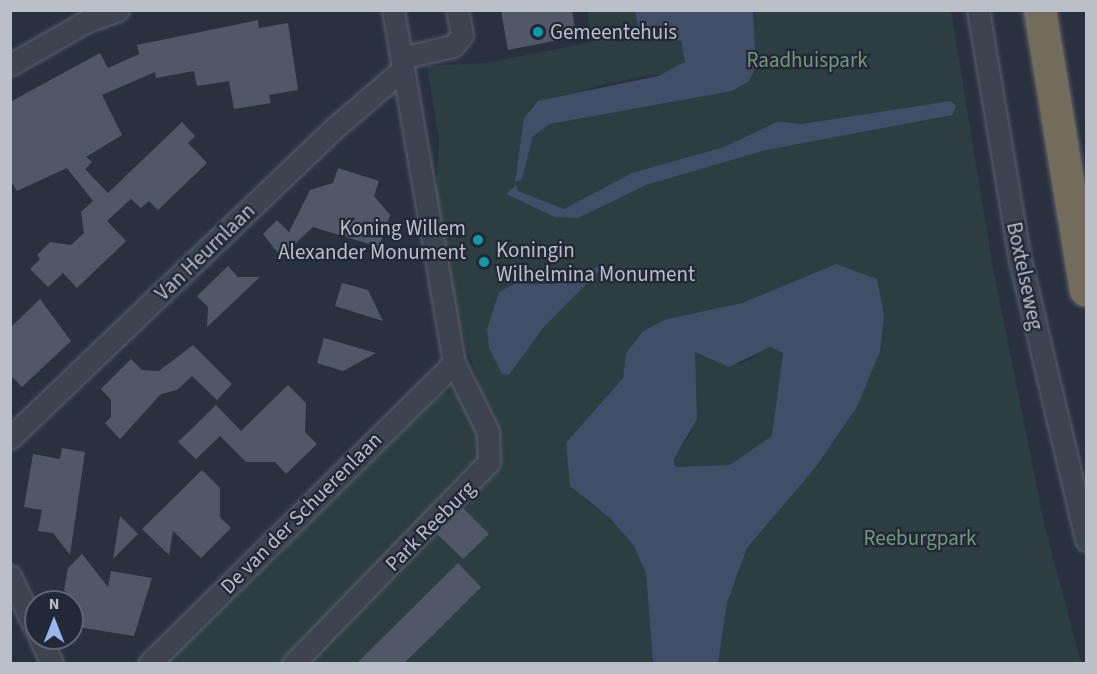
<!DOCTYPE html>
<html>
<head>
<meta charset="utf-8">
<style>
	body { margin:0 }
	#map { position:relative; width:1097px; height:674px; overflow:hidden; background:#29313f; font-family:"Source Sans 3",sans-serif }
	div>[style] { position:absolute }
	.green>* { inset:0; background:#2c3e41 }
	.water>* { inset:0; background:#414e67 }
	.building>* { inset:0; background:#505868 }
	.roads { filter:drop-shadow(0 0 2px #5b616d) drop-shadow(0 0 2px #5b616d) }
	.minor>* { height:21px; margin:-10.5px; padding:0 10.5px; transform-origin:10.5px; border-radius:10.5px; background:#3d434f }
	.highway>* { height:32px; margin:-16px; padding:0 16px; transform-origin:16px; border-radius:16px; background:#746c5b }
	.dots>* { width:16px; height:16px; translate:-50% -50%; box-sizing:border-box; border:3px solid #222835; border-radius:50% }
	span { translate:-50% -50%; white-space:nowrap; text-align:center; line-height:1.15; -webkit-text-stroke:4.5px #222835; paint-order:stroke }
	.poi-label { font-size:21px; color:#babfca }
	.left { translate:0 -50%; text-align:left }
	.right { translate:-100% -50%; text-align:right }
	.park-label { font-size:21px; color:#73987e }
	.street-label { font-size:21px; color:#babfca }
	.frame { position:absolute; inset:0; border:12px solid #babfca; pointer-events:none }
	.north { position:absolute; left:24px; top:590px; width:60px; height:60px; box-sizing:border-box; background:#222835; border:2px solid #5f6471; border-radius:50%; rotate:0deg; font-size:16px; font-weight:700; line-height:24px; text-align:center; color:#babfca }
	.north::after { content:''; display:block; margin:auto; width:21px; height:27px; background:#9bb5ee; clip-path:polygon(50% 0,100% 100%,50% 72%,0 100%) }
</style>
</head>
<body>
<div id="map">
	<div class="green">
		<i style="clip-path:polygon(587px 11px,635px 11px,639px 30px,660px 26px,666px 37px,681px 41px,685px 62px,672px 72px,605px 84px,530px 107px,515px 177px,522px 179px,533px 136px,550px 124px,732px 91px,756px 66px,753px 11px,951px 11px,993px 268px,1045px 527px,1081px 663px,718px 663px,727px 603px,747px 548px,815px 468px,857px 407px,836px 264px,742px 303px,667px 319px,643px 331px,626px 352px,623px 378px,608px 394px,587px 502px,610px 517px,634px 546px,646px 573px,653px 663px,162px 664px,431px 399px,478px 379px,459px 326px,436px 196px,439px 139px,427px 66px,486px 63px,593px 42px)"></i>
		<i style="clip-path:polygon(770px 347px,783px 353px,773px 436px,730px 465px,675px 467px,674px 459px,690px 435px,695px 352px,740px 364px)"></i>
	</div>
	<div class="water">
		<i style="clip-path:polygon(635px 11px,753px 11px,756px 66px,749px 81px,732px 91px,550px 124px,533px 136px,522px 179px,515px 182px,524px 118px,538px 101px,658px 76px,685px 62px,681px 41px,666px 37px,659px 26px,639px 30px)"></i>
		<i style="clip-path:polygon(951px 101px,956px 106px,952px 115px,766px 150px,646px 185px,578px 218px,555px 217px,506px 194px,516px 185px,518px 191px,564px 209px,632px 173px,724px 147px,777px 122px,802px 124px)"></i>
		<i style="clip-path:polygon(607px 263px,543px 328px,509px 375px,502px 374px,489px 348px,487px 329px,499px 292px,514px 284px,556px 284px)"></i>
		<i style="clip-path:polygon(evenodd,836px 264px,877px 279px,884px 315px,880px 351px,857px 407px,815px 468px,747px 548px,727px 603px,718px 663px,653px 663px,646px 573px,634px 546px,610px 518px,570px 486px,566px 443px,623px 378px,626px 353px,643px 331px,667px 319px,742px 303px,836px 264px,770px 347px,783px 353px,772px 436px,730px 465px,675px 467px,674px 459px,697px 419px,695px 352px,729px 367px,770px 347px)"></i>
	</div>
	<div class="building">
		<i style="clip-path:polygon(501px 10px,572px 10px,575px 28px,569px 38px,508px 50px)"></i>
		<i style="clip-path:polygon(258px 20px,259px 28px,288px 23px,298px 90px,269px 95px,271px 103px,234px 109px,229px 81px,197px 86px,194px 71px,156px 78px,155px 72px,102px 95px,122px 135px,86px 157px,92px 162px,85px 169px,108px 193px,182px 122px,195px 136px,188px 143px,207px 163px,158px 210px,149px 201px,141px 208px,131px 199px,107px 221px,126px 241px,77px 288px,63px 273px,48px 287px,30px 269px,40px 259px,37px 255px,50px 242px,71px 245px,84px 233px,81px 212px,93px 201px,67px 168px,17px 191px,10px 180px,10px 102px,100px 53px,108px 68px,139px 54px,137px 45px)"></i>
		<i style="clip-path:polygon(338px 168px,379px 181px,374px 196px,390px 215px,379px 247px,313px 227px,281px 257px,263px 234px,277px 220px,289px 232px,310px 190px,333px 183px)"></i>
		<i style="clip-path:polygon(228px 266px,238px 277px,260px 277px,207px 327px,208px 307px,197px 296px)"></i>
		<i style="clip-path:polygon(342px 283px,368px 290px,383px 321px,335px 306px)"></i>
		<i style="clip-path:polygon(40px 299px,71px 341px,22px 387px,10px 375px,10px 328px)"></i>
		<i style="clip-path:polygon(324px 338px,376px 353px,343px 371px,317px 363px)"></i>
		<i style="clip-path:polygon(193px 345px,232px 384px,217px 400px,192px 376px,177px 390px,161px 394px,120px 439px,105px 423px,111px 417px,111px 400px,101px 389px,131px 359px,142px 370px,159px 371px)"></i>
		<i style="clip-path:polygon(288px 385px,306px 403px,305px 432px,317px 444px,286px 474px,275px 462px,246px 462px,220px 436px,196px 459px,178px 442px,216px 405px,241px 431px)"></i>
		<i style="clip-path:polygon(62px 448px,85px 452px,70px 555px,53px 533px,38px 531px,42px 510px,24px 507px,33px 454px,60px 459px)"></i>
		<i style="clip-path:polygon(202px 470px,220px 488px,220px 517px,231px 528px,201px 558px,173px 531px,169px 555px,142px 529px)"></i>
		<i style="clip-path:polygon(463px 508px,489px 534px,463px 559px,437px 534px)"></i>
		<i style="clip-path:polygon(120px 516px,138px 534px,113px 559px)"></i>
		<i style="clip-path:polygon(82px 554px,108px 587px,111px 571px,152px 578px,134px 636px,72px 626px,72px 599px,64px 590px,68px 568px)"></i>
		<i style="clip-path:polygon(458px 563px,481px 587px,435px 633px,404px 663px,357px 663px)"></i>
	</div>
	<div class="roads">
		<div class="minor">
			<i style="left:978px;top:10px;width:254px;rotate:80.5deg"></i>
			<i style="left:1020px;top:260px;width:288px;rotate:76.7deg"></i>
			<i style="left:401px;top:58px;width:53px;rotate:-13deg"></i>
			<i style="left:453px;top:46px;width:14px;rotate:-51deg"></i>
			<i style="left:462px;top:35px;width:25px;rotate:-101deg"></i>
			<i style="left:10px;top:65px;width:86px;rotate:-29.8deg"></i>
			<i style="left:85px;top:22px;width:35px;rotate:-20deg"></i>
			<i style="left:10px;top:438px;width:453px;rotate:-43.7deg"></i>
			<i style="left:338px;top:125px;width:86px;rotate:-40.7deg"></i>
			<i style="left:10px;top:576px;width:60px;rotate:64.3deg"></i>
			<i style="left:40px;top:638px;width:29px;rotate:65deg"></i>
			<i style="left:149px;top:664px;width:429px;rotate:-44.6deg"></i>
			<i style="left:293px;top:664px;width:281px;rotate:-45.9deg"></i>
			<i style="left:489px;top:462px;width:30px;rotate:-92deg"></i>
			<i style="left:488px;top:432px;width:77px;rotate:-116.2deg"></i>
			<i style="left:454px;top:363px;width:358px;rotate:-99.8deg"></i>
		</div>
		<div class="highway">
			<i style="left:1040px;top:10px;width:284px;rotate:80.7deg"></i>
		</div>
	</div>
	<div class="dots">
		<i style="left:538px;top:32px;background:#0f9aa8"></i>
		<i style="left:478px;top:240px;background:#0f9aa8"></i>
		<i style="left:484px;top:262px;background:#0f9aa8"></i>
	</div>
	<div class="poi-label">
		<span class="left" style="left:550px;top:32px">Gemeentehuis</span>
		<span class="right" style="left:466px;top:240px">Koning Willem<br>Alexander Monument</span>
		<span class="left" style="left:496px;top:262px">Koningin<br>Wilhelmina Monument</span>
	</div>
	<div class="park-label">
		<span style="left:807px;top:60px">Raadhuispark</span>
		<span style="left:920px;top:538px">Reeburgpark</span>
	</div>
	<div class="street-label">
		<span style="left:205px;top:252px;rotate:-44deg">Van Heurnlaan</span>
		<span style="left:1025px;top:276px;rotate:78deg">Boxtelseweg</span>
		<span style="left:301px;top:513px;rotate:-45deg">De van der Schuerenlaan</span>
		<span style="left:430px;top:526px;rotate:-45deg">Park Reeburg</span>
	</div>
	<div class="frame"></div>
	<div class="north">N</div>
</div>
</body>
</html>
